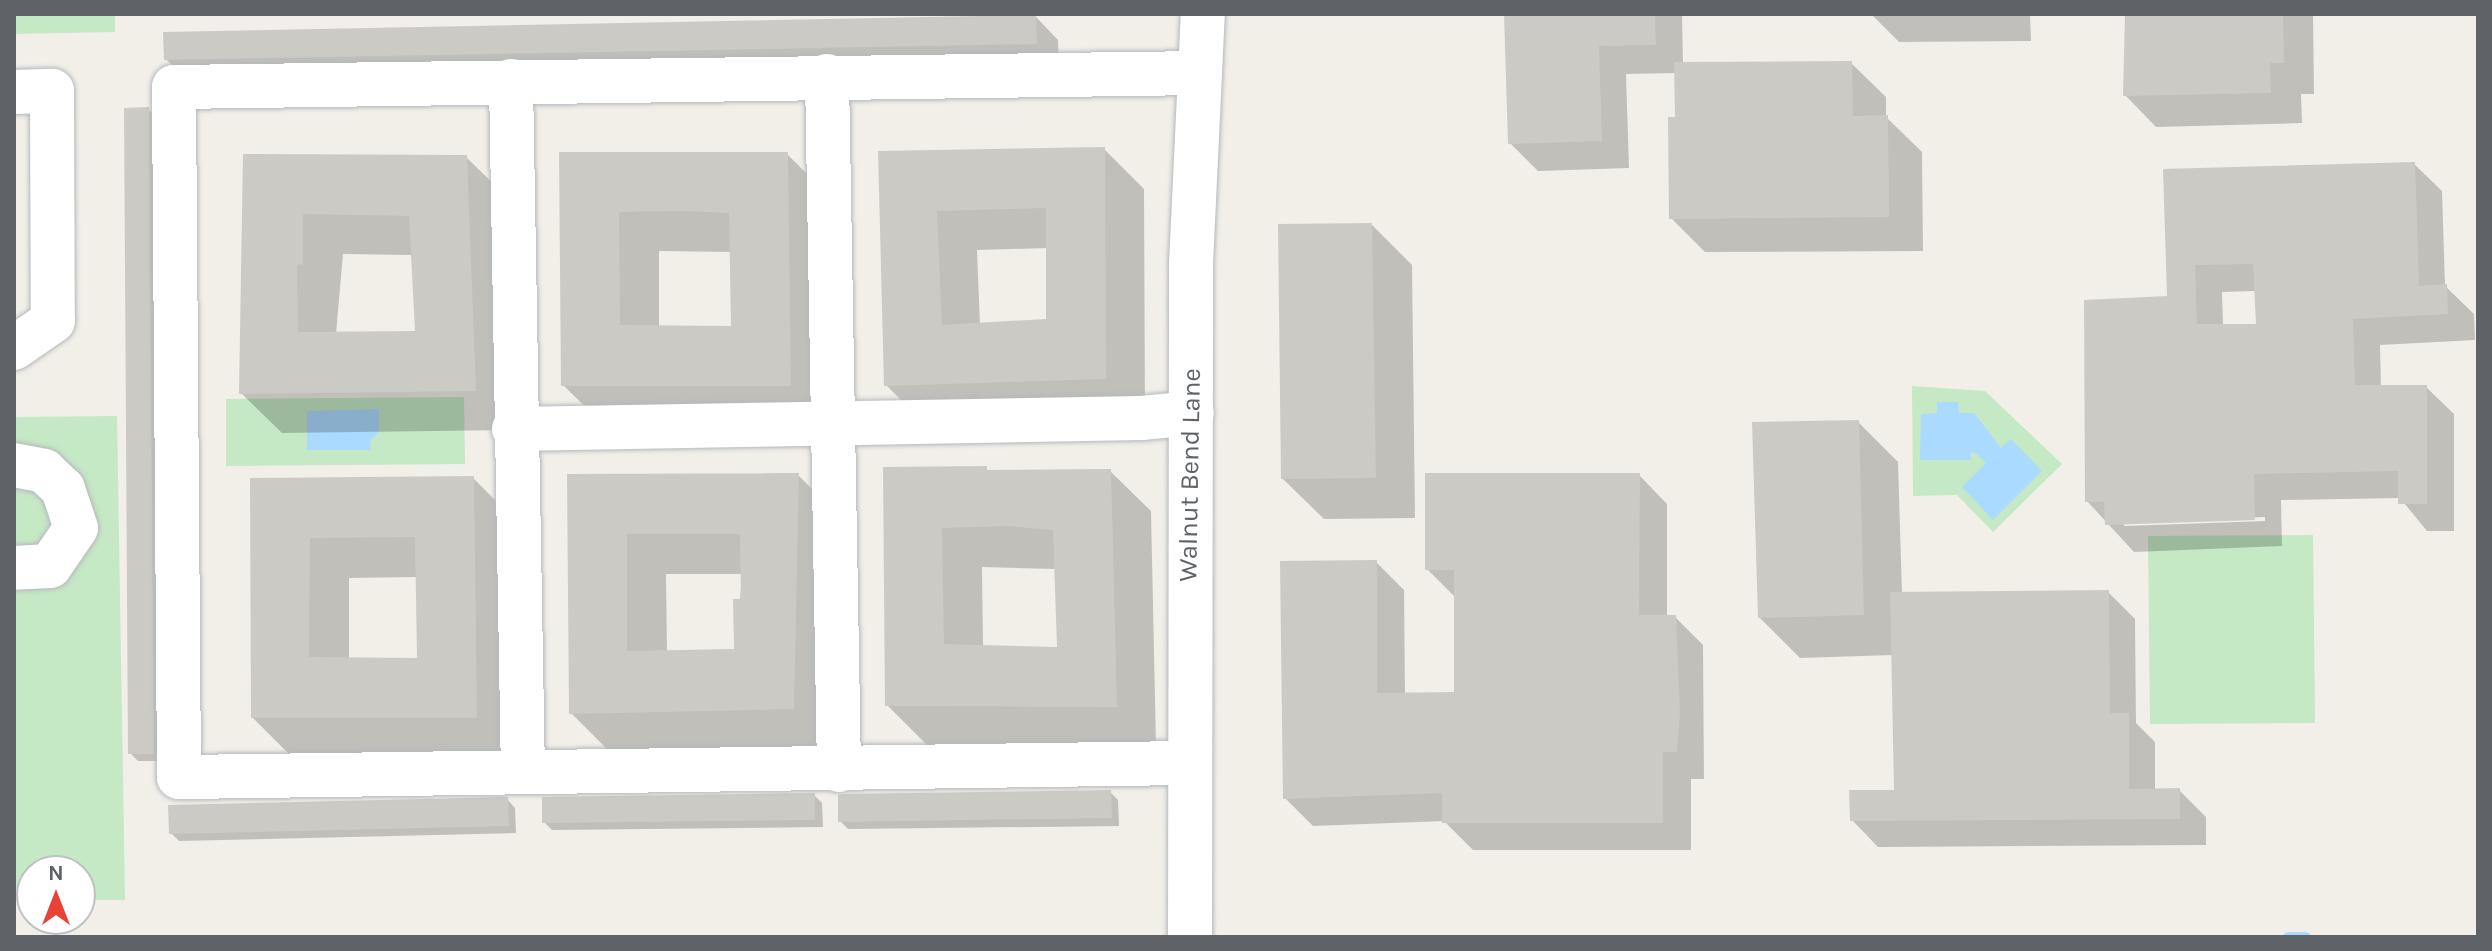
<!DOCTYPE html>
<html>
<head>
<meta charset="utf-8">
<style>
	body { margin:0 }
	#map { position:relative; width:2492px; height:951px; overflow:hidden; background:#f1efe8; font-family:Karla,sans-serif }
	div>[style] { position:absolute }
	.green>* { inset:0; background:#c5e8c5 }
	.water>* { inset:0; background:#aadaff }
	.shadow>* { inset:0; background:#0003 }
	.stream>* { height:11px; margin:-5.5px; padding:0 5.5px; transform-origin:5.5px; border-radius:5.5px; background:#aadaff }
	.building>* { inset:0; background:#cccac5 }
	.roads { filter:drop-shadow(0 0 2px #b5b8bc) drop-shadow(0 0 2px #b5b8bc) }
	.minor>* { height:44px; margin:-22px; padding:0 22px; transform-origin:22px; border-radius:22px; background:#fff }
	span { translate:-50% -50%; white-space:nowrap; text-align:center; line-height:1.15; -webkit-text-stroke:6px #fff; paint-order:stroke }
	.street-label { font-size:26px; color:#5f6368 }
	.frame { position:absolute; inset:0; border:16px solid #5f6368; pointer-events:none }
	.north { position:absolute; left:16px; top:855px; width:80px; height:80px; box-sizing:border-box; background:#fff; border:2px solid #bfc1c3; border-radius:50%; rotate:0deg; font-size:22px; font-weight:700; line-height:32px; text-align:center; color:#5f6368 }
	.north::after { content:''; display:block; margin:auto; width:28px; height:36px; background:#ea4335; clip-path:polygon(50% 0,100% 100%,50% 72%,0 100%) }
</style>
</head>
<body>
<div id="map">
	<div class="green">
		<i style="clip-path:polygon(14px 14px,115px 14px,115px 32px,14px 34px)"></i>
		<i style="clip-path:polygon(1912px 386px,1985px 391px,2062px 464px,1993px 532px,1957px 495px,1913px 496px)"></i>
		<i style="clip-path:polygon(464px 397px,465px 464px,226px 466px,226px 399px)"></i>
		<i style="clip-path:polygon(117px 416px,125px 900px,80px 900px,80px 871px,32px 871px,32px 901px,14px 901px,14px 417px)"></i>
		<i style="clip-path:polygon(2313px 535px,2315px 723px,2150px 724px,2148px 536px)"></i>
	</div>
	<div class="water">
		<i style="clip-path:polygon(1937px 402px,1958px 402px,1959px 413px,1974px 413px,2001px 448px,2011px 439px,2042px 471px,1993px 520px,1962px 487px,1986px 463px,1976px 453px,1971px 452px,1971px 460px,1920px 460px,1921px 414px,1937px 413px)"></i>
		<i style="clip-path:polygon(379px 409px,379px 432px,370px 441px,371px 450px,307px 450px,307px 411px)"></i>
	</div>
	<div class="shadow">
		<i style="clip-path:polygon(1506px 14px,1682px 14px,1683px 64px,1851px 63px,1886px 97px,1886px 117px,1922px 152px,1923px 251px,1705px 252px,1671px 218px,1677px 73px,1626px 74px,1629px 168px,1538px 171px,1510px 143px)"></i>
		<i style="clip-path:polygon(1871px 14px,2030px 14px,2031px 41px,1899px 42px)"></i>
		<i style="clip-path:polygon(2125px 14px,2313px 14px,2314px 94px,2301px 94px,2302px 123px,2156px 127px,2125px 95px)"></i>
		<i style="clip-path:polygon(1036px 17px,1058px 40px,1059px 65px,188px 82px,166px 59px)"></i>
		<i style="clip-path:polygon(148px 109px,156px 117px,161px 761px,138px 761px,130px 753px)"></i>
		<i style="clip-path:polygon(evenodd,1104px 149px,1144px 189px,1145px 419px,926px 425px,886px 385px,880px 153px,1104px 149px,1048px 248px,1048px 321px,980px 325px,977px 250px,1048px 248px)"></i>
		<i style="clip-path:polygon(evenodd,561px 154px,787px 154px,827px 194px,831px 425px,604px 425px,563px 385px,561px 154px,659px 251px,732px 252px,733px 328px,659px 327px,659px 251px)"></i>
		<i style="clip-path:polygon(evenodd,245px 156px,466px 157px,507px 197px,515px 430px,282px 433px,241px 393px,245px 156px,343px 254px,411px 255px,416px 271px,417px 333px,336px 334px,343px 254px)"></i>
		<i style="clip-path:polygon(evenodd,2414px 164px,2442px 191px,2445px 286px,2474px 314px,2475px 340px,2380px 345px,2381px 387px,2426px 387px,2454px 414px,2454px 531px,2427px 531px,2400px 498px,2281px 500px,2282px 546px,2134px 552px,2087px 501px,2169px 297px,2165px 171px,2414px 164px,2256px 291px,2258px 326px,2223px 326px,2222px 292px,2256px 291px,2414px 164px,2265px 517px,2265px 521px,2125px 526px,2121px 522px,2265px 517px)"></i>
		<i style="clip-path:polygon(1372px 225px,1412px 265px,1415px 518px,1324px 519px,1283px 479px)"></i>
		<i style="clip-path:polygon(1858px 422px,1898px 462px,1902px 594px,2108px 592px,2135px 619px,2136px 723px,2155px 742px,2155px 791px,2179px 790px,2206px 817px,2206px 845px,1878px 847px,1852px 820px,1896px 792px,1893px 655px,1800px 658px,1760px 618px)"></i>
		<i style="clip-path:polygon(evenodd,885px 469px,1110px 471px,1151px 511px,1156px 746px,927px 745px,887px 705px,885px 469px,982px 567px,1056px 569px,1059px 649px,983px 647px,982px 567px)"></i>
		<i style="clip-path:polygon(evenodd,798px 475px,838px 515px,834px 748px,611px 753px,571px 713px,569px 476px,798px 475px,666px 574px,742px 574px,736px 651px,667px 652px,666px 574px)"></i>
		<i style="clip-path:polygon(1639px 475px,1667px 504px,1667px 617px,1675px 617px,1703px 645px,1704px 779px,1691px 779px,1691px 850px,1473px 850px,1444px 821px,1313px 826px,1285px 798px,1376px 562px,1404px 590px,1405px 695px,1456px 694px,1456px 598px,1427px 569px)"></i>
		<i style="clip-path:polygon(evenodd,473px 478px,513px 518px,517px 757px,293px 758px,253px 718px,252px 480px,473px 478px,418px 577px,419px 660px,349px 659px,349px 578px,418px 577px)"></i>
		<i style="clip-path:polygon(1110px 792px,1118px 800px,1119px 826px,848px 829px,840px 821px)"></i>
		<i style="clip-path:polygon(814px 795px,822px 803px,823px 827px,552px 830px,544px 822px)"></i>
		<i style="clip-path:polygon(507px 799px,515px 808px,516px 833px,179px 841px,171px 833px)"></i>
	</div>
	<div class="stream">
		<i style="left:2288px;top:937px;width:17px"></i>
	</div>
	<div class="building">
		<i style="clip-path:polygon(1504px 14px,1655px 14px,1656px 45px,1599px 46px,1602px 141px,1508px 144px)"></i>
		<i style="clip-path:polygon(2125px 14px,2283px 14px,2284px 63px,2270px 63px,2271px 93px,2123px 96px)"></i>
		<i style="clip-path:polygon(1036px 15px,1037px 44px,164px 60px,163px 32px)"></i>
		<i style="clip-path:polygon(1852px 61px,1853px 116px,1888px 115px,1889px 217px,1669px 219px,1668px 117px,1675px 117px,1674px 62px)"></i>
		<i style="clip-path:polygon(149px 107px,154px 754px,128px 754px,124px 108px)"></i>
		<i style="clip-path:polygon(evenodd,1105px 147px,1106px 379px,884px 386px,878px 151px,1105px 147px,1046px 208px,1046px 319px,942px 325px,937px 211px,1046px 208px)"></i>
		<i style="clip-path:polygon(evenodd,559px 152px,788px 152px,791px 386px,561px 386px,559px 152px,685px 211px,729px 213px,731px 326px,620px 325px,619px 212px,685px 211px)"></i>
		<i style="clip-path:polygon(evenodd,243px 154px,467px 155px,476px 391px,239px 394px,243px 154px,303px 214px,409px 216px,415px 331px,298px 332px,297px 265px,303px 264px,303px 214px)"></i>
		<i style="clip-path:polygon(evenodd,2415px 162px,2419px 286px,2447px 284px,2448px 314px,2353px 319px,2355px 385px,2427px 385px,2427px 504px,2398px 504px,2398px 471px,2254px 474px,2255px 520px,2105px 525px,2104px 502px,2085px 502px,2084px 300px,2167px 296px,2163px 169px,2415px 162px,2253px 264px,2256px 324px,2197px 324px,2195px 265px,2253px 264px)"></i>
		<i style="clip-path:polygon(1372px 223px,1376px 478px,1281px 479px,1278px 224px)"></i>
		<i style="clip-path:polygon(1859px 420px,1864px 615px,1758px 618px,1752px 422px)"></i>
		<i style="clip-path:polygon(evenodd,987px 466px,987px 470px,1111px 469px,1117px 707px,885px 706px,883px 467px,987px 466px,1008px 526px,1053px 530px,1057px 647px,944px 644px,942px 528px,1008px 526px)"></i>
		<i style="clip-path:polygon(evenodd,799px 473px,794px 709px,569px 714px,567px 474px,799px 473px,627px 534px,740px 534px,741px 599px,733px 599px,734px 649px,627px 651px,627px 534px)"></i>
		<i style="clip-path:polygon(1425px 473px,1640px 473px,1639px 615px,1676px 615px,1680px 713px,1677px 752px,1663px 752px,1663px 823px,1442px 823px,1442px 793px,1283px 799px,1280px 561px,1377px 560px,1377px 693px,1454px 692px,1454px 570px,1425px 570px)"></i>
		<i style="clip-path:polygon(evenodd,474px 476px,477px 718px,251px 718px,250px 478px,474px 476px,415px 537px,417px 658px,309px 657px,310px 538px,415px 537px)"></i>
		<i style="clip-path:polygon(2109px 590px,2110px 713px,2129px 713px,2129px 789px,2180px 788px,2180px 819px,1850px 821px,1849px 790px,1894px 790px,1890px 592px)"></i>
		<i style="clip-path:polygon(1111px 790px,1112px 818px,838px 822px,838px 795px,844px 794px)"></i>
		<i style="clip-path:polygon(815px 793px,815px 820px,542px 823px,542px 797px)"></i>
		<i style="clip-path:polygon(508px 797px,509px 826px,169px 834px,168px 805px)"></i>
	</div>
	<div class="roads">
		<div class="minor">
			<i style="left:827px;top:76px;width:694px;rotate:89.01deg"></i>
			<i style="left:511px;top:81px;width:691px;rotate:89.01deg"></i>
			<i style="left:14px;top:92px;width:38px;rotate:-2deg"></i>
			<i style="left:52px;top:91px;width:230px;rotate:89.8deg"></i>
			<i style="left:53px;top:321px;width:47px;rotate:145.3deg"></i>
			<i style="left:514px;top:429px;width:628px;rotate:-1deg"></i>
			<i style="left:1142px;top:418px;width:50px;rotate:-5.7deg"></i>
			<i style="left:14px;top:465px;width:31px;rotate:11deg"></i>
			<i style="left:44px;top:471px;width:26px;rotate:43deg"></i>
			<i style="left:63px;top:489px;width:41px;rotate:71.6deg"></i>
			<i style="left:76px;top:528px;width:46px;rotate:124.4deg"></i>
			<i style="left:50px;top:566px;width:36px;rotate:177deg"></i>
			<i style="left:1186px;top:763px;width:1007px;rotate:179.2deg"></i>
			<i style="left:179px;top:777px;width:690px;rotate:-90.42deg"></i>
			<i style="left:174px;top:87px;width:1024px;rotate:-0.78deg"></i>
			<i style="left:1190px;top:937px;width:673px;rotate:-89.91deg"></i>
			<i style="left:1191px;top:264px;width:250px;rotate:-87.3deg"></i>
		</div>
	</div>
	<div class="street-label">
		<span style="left:1190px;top:475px;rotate:-89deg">Walnut Bend Lane</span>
	</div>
	<div class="frame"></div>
	<div class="north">N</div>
</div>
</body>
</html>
